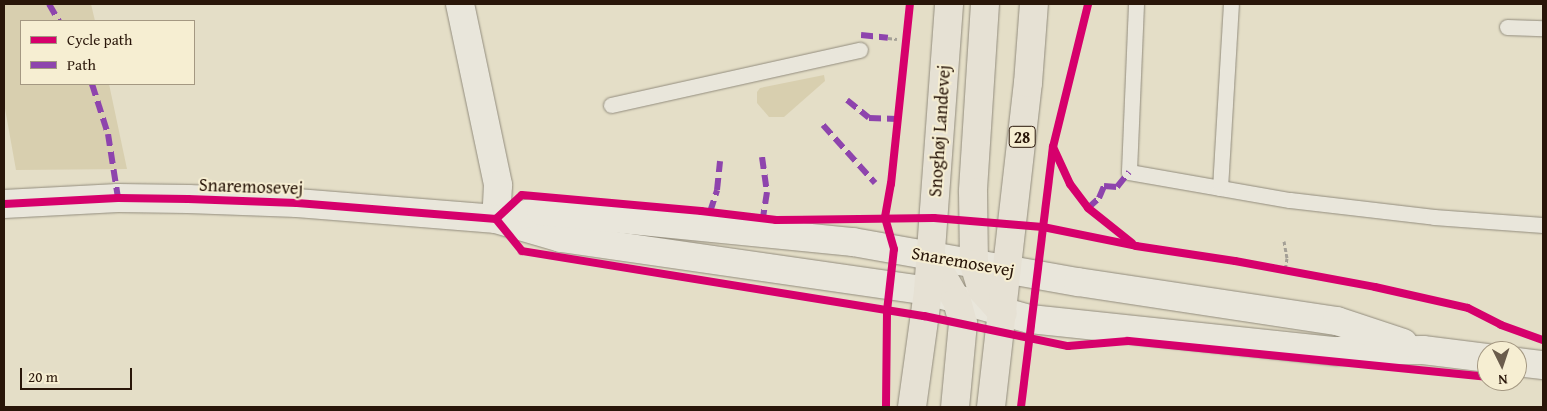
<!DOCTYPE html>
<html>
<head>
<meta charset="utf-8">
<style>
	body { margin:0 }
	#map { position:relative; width:1547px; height:411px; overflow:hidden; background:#e4dec7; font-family:"Gentium Book Plus",serif }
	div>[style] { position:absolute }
	.green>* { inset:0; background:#d8cfaf }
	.path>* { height:3px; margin-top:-1.5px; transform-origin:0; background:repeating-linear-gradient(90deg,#a4a096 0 4px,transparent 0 6.5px) }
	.roads { filter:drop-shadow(0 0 1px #928c7d) drop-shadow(0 0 1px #928c7d) }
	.lane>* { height:15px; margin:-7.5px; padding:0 7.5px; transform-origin:7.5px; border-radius:7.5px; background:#e9e6db }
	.street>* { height:28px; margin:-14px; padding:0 14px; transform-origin:14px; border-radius:14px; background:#e9e6db }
	.secondary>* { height:28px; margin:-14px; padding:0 14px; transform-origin:14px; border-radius:14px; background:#e9e6db }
	.primary>* { height:28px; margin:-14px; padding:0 14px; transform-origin:14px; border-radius:14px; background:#e6e1d4 }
	.quiet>* { height:6px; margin-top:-3px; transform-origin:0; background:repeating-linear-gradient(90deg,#8e44ad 0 12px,transparent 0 18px) }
	.cycleway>* { height:8px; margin:-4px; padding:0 4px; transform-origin:4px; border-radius:4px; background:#d6006c }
	span { translate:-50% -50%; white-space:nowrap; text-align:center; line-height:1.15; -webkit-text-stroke:4px #f6eed2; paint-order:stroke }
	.shield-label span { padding:1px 4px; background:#f6eed2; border:1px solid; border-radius:4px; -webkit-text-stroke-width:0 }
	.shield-label { font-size:16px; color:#291609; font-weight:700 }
	.street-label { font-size:18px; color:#291609 }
	.frame { position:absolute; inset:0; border:5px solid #291609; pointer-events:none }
	.legend { position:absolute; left:20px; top:20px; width:175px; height:65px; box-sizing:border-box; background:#f6eed2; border:1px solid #a49882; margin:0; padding:6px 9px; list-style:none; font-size:15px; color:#291609 }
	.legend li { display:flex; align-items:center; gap:10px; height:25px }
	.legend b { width:25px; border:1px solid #a49882 }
	.north { position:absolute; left:1477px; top:341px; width:50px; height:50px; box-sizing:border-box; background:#f6eed2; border:1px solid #a49882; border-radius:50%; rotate:176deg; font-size:14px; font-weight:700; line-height:20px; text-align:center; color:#291609 }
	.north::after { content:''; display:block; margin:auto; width:18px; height:22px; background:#6a5c4c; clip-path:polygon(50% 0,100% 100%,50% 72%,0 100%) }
	.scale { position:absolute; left:20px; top:368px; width:112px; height:22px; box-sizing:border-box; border:2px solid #291609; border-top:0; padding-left:6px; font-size:15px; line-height:18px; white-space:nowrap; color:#291609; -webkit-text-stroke:4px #f6eed2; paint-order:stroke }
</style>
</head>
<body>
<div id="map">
	<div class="green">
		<i style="clip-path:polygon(4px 4px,91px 4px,95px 21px,21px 21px,21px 84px,109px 84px,127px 169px,16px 170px,4px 103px)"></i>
		<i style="clip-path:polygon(824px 75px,825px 81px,784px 117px,769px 117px,757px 103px,757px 92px,760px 88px)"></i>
	</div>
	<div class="path">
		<i style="left:888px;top:38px;width:9px;rotate:6deg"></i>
		<i style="left:1284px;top:241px;width:17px;rotate:80deg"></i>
		<i style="left:1287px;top:258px;width:12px;rotate:99deg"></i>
	</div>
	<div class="roads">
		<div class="lane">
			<i style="left:1136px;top:4px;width:168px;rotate:92.4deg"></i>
			<i style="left:1129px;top:172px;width:163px;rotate:9.9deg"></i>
			<i style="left:1290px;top:200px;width:145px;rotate:6.7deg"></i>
			<i style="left:1434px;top:217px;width:109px;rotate:4.2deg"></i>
			<i style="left:1507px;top:27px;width:36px;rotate:2deg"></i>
			<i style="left:611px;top:105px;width:255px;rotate:-12.5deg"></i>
			<i style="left:1220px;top:188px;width:183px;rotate:-86.6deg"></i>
		</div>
		<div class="street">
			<i style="left:460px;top:4px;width:185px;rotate:78.1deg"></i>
			<i style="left:498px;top:185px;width:34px;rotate:93deg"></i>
		</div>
		<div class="secondary">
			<i style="left:4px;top:204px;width:114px;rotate:-3deg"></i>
			<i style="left:118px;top:198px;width:70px;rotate:0.8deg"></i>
			<i style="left:188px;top:199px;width:109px;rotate:2.1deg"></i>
			<i style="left:297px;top:203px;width:200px;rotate:4.6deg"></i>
			<i style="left:496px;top:219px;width:68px;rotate:16.3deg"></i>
			<i style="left:561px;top:238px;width:371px;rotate:8.2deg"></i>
			<i style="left:928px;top:291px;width:106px;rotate:15.4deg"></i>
			<i style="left:1030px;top:319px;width:309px;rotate:6deg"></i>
			<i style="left:1337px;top:351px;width:86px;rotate:-0.7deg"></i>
			<i style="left:1423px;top:350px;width:64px;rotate:7.1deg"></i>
			<i style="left:503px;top:218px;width:39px;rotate:-10deg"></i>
			<i style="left:541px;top:211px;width:314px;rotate:5.7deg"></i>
			<i style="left:853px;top:242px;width:229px;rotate:10.1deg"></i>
			<i style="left:1078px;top:282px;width:262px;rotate:8.6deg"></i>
			<i style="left:1337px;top:321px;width:70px;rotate:18.4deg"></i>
			<i style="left:1517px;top:362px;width:26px;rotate:7deg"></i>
		</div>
		<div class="primary">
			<i style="left:985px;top:4px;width:188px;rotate:93.7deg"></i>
			<i style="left:973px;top:192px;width:72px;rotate:89.2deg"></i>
			<i style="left:974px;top:264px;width:27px;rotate:73deg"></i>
			<i style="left:982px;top:290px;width:31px;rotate:48deg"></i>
			<i style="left:931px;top:256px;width:52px;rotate:60deg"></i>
			<i style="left:957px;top:301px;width:23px;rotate:75deg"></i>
			<i style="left:963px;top:323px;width:84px;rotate:95.4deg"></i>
			<i style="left:912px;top:407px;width:117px;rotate:-82.1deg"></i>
			<i style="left:928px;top:291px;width:288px;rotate:-85.8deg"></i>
			<i style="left:991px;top:407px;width:326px;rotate:-83.5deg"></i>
			<i style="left:1028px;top:83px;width:79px;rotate:-85.7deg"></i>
		</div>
	</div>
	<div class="quiet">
		<i style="left:49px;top:4px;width:20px;rotate:60deg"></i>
		<i style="left:861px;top:35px;width:27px;rotate:6deg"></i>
		<i style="left:92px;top:84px;width:52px;rotate:72.3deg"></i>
		<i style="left:108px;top:134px;width:65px;rotate:81.1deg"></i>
		<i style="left:847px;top:100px;width:28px;rotate:39deg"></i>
		<i style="left:869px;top:118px;width:29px;rotate:2deg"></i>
		<i style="left:823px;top:125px;width:78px;rotate:48.1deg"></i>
		<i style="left:762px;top:157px;width:35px;rotate:82deg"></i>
		<i style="left:767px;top:192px;width:26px;rotate:99deg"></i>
		<i style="left:1088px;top:208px;width:15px;rotate:-42deg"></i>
		<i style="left:1099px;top:198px;width:13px;rotate:-67deg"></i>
		<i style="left:1104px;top:186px;width:13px;rotate:4deg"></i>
		<i style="left:1117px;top:187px;width:19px;rotate:-51deg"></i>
		<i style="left:710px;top:212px;width:23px;rotate:-72deg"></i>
		<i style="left:717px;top:190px;width:29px;rotate:-84deg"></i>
	</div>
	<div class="cycleway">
		<i style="left:1053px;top:147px;width:41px;rotate:65.3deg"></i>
		<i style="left:1070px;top:184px;width:30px;rotate:53deg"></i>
		<i style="left:1088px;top:208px;width:56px;rotate:38.5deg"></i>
		<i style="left:4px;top:204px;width:114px;rotate:-3deg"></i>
		<i style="left:118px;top:198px;width:70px;rotate:0.8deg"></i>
		<i style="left:188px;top:199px;width:109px;rotate:2.1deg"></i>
		<i style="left:297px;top:203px;width:200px;rotate:4.6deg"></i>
		<i style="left:496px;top:219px;width:35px;rotate:-43deg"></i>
		<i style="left:522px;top:195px;width:180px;rotate:5.1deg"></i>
		<i style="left:701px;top:211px;width:76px;rotate:6.8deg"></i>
		<i style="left:776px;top:220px;width:158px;rotate:-0.7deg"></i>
		<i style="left:934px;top:218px;width:109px;rotate:4.7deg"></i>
		<i style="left:1043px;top:227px;width:95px;rotate:11.5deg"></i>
		<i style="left:1136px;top:246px;width:100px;rotate:8.6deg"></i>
		<i style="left:1235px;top:261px;width:142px;rotate:10.5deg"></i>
		<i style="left:1375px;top:287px;width:95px;rotate:12.7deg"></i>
		<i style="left:1468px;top:308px;width:37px;rotate:27deg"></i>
		<i style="left:1501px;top:325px;width:45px;rotate:19.7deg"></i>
		<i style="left:496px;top:219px;width:41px;rotate:50.9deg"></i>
		<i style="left:522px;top:251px;width:407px;rotate:9.2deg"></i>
		<i style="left:924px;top:316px;width:147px;rotate:11.8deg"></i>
		<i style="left:1068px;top:346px;width:60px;rotate:-4.8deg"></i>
		<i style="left:1128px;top:341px;width:361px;rotate:5.7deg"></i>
		<i style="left:886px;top:407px;width:96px;rotate:-89.4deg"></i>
		<i style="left:887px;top:311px;width:62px;rotate:-83.6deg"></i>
		<i style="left:894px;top:249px;width:33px;rotate:-106deg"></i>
		<i style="left:885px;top:217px;width:34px;rotate:-80deg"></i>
		<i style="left:891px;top:184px;width:181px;rotate:-84deg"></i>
		<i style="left:1021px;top:407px;width:262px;rotate:-83deg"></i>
		<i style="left:1053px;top:147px;width:147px;rotate:-76.2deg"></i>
	</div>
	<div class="shield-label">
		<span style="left:1022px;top:137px">28</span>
	</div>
	<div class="street-label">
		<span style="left:940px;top:131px;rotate:-86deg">Snoghøj Landevej</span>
		<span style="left:251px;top:187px;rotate:2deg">Snaremosevej</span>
		<span style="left:963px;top:262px;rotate:10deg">Snaremosevej</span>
	</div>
	<div class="frame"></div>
	<ul class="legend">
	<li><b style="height:6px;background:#d6006c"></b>Cycle path</li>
	<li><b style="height:6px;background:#8e44ad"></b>Path</li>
	</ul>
	<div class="north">N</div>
	<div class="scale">20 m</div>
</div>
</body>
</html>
